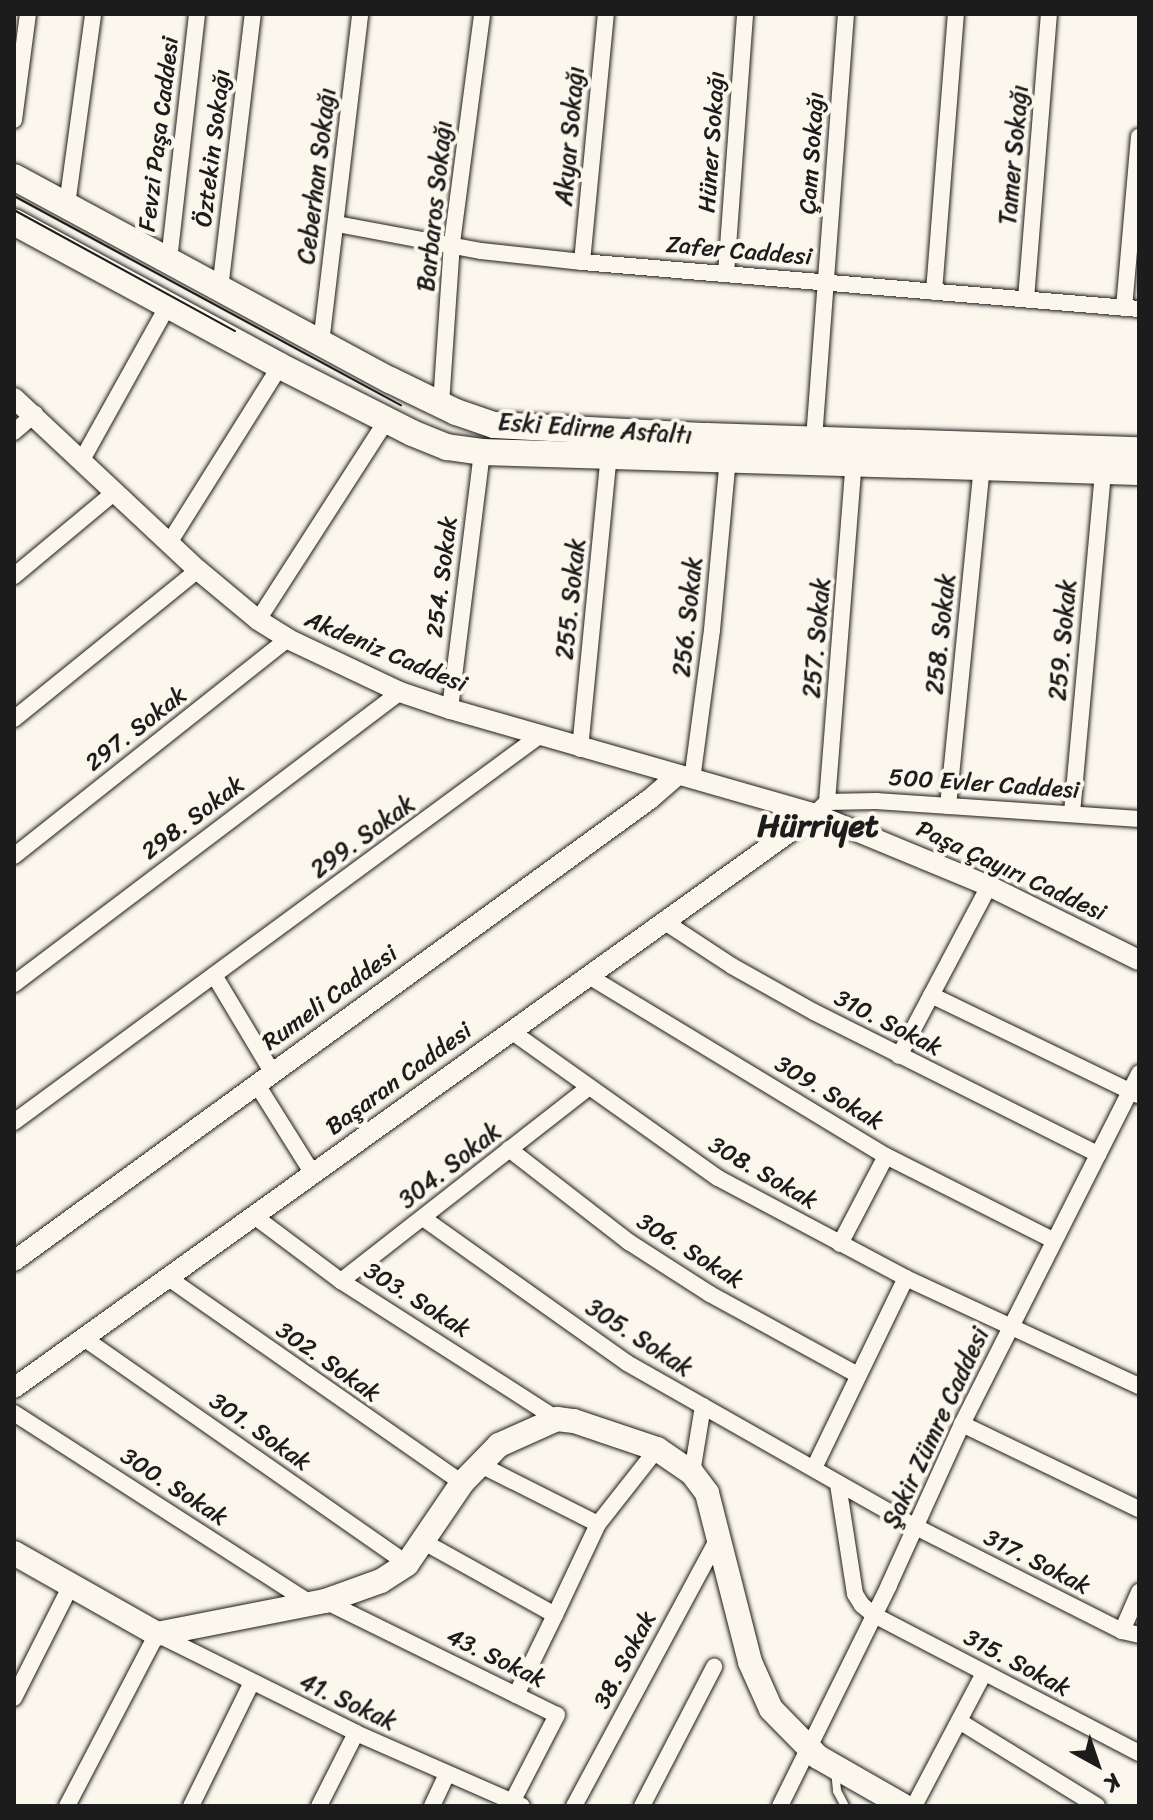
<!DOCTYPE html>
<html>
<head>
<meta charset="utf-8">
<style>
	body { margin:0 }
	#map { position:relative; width:1153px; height:1820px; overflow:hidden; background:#fbf7ec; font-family:Sriracha,sans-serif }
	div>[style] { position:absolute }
	.roads { filter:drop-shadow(0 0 2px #1c1c1c) drop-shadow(0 0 2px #1c1c1c) }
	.service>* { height:8px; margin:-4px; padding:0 4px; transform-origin:4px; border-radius:4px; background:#fbf7ec }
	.minor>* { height:16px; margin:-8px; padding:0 8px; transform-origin:8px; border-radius:8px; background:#fbf7ec }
	.tertiary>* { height:20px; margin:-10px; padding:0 10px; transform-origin:10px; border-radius:10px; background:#fbf7ec }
	.secondary>* { height:24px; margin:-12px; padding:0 12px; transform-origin:12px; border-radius:12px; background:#fbf7ec }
	.primary>* { height:26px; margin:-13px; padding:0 13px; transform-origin:13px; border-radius:13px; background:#fbf7ec }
	.tram>* { height:2px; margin:-1px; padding:0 1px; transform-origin:1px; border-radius:1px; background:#1c1c1c }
	span { translate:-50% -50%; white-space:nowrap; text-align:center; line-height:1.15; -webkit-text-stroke:8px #fbf7ec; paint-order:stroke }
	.street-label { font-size:24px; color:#1c1c1c }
	.district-label { font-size:32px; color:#1c1c1c; font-weight:700 }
	.frame { position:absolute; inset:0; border:16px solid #1c1c1c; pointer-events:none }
	.north { position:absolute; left:1057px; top:1724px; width:80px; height:80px; -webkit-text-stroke:6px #fbf7ec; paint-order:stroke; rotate:140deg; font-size:22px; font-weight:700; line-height:32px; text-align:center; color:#1c1c1c }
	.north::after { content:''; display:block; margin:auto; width:28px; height:36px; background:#1c1c1c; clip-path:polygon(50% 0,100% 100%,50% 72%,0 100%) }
</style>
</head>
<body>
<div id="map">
	<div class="roads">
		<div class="service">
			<i style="left:835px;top:1771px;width:20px;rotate:84deg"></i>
			<i style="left:837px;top:1791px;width:17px;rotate:62deg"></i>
		</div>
		<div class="minor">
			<i style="left:14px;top:120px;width:107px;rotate:-82.5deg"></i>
			<i style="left:67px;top:205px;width:193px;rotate:-82.2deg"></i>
			<i style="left:337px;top:224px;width:147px;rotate:10.6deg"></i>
			<i style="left:481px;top:251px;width:102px;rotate:6.2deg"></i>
			<i style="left:582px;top:262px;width:559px;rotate:4.82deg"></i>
			<i style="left:169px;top:260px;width:248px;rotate:-83.5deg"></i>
			<i style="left:582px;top:262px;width:249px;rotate:-84.5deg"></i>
			<i style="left:726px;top:274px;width:261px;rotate:-85.8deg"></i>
			<i style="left:220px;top:289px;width:277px;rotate:-83.2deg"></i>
			<i style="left:934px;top:292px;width:279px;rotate:-85.5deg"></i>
			<i style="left:1026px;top:299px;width:286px;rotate:-85.4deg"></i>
			<i style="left:1124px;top:308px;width:172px;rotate:-85deg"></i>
			<i style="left:321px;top:343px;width:331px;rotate:-83.2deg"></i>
			<i style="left:441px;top:404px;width:161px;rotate:-86.1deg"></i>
			<i style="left:452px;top:243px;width:231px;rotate:-82.5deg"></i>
			<i style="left:14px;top:432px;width:28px;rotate:-41deg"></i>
			<i style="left:814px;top:439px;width:426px;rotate:-85.7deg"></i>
			<i style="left:83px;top:458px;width:175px;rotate:-60.9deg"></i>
			<i style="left:169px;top:543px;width:209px;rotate:-57.9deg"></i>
			<i style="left:14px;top:576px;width:133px;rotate:-39.8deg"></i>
			<i style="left:258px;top:620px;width:238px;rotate:-57.2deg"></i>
			<i style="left:450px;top:709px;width:259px;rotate:-82.9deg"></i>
			<i style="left:14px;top:719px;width:237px;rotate:-39deg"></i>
			<i style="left:580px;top:749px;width:295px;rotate:-84.4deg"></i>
			<i style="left:692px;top:780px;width:151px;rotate:-82.4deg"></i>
			<i style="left:712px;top:630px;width:174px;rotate:-84.7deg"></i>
			<i style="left:827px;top:802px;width:49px;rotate:-1.2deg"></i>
			<i style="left:876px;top:801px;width:264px;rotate:3.9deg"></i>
			<i style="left:948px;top:806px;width:341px;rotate:-84.3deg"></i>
			<i style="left:1072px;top:813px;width:344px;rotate:-84.8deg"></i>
			<i style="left:815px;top:814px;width:17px;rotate:-45deg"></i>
			<i style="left:827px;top:802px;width:341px;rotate:-85.5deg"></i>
			<i style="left:14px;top:856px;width:350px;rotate:-38.4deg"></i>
			<i style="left:665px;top:922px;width:80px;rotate:33.3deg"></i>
			<i style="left:732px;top:966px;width:94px;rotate:29.3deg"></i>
			<i style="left:814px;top:1012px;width:318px;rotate:26.6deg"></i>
			<i style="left:214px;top:975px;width:113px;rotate:59.1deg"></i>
			<i style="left:587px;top:975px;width:350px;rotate:31.2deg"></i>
			<i style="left:886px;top:1156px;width:187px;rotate:26.7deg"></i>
			<i style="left:14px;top:984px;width:484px;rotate:-37.1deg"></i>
			<i style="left:931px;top:995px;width:230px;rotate:25.8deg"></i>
			<i style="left:511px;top:1031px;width:254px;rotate:35.4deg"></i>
			<i style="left:718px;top:1178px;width:213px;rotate:28deg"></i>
			<i style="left:906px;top:1278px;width:257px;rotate:24.9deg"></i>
			<i style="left:899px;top:1056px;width:192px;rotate:-62.1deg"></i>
			<i style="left:256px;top:1083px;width:107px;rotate:57.9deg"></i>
			<i style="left:14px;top:1122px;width:652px;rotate:-36.32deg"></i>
			<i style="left:509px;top:1149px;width:152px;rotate:37.8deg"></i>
			<i style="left:629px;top:1242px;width:96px;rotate:32.7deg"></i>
			<i style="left:710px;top:1294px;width:169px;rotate:28.7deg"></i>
			<i style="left:254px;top:1216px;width:109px;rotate:36.8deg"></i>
			<i style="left:341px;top:1281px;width:256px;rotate:32.6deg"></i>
			<i style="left:423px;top:1218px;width:250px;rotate:35.4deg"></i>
			<i style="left:627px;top:1363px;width:332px;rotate:29.6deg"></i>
			<i style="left:916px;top:1527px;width:231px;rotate:26.8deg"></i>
			<i style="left:1122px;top:1631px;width:17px;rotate:13deg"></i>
			<i style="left:840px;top:1244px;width:99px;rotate:-62.4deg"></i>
			<i style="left:167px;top:1277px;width:360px;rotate:34.9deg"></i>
			<i style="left:341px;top:1281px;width:313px;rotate:-38deg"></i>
			<i style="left:85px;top:1339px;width:393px;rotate:34.9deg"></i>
			<i style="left:14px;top:1413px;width:350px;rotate:32.7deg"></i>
			<i style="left:962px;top:1424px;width:196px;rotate:25.7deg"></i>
			<i style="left:479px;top:1464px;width:133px;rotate:26.8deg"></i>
			<i style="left:814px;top:1468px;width:211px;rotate:-64.2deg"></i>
			<i style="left:692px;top:1473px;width:68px;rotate:-80.7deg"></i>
			<i style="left:838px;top:1484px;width:111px;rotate:81.2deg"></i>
			<i style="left:855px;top:1594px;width:13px;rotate:58deg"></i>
			<i style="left:862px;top:1605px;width:16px;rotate:40deg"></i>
			<i style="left:874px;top:1615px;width:299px;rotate:27.5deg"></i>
			<i style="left:424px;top:1542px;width:150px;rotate:29.1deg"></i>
			<i style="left:555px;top:1615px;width:89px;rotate:116deg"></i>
			<i style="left:325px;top:1601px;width:258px;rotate:26.2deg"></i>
			<i style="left:557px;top:1715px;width:98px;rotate:117.3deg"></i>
			<i style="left:555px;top:1615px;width:101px;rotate:-64.7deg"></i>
			<i style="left:598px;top:1524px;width:95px;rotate:-51.8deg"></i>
			<i style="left:1122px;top:1631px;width:43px;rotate:-66.4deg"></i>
			<i style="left:14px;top:1698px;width:124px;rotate:-63.2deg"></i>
			<i style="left:959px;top:1721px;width:162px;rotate:31.6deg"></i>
			<i style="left:67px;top:1806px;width:194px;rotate:-62.4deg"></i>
			<i style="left:157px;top:1634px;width:222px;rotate:26.4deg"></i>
			<i style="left:356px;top:1733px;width:181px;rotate:23.7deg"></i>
			<i style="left:191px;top:1806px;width:136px;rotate:-63.8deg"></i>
			<i style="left:319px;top:1806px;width:82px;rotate:-63.1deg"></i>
			<i style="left:432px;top:1806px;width:35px;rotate:-65deg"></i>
			<i style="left:574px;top:1806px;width:306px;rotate:-61.7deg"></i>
			<i style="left:642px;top:1806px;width:157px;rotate:-62.6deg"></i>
			<i style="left:780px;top:1806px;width:246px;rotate:-63.7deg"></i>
			<i style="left:889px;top:1585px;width:177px;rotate:-65.6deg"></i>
			<i style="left:962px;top:1424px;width:393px;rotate:-63.2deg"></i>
			<i style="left:914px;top:1806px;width:150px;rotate:-62.2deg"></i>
		</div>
		<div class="tertiary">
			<i style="left:14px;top:398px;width:252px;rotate:43.1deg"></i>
			<i style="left:198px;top:570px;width:78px;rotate:39.8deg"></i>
			<i style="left:258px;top:620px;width:36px;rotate:32deg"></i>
			<i style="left:288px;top:639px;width:124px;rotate:25.3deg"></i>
			<i style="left:400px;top:692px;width:53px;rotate:18.8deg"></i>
			<i style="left:450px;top:709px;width:380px;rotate:16deg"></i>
			<i style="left:815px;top:814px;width:188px;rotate:22.5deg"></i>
			<i style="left:989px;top:886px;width:167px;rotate:26.3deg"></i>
			<i style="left:14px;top:1261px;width:786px;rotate:-36deg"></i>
			<i style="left:650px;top:799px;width:35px;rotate:-41deg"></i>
			<i style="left:14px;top:1388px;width:985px;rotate:-35.63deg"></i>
		</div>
		<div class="secondary">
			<i style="left:14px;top:1553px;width:164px;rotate:29.5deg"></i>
			<i style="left:157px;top:1634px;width:171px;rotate:-11.1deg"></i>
			<i style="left:325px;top:1601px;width:59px;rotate:-19.7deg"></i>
			<i style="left:381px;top:1581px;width:31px;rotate:-33deg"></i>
			<i style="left:407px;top:1564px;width:98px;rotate:-55.8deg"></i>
			<i style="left:462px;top:1483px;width:53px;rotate:-45.8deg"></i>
			<i style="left:499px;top:1445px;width:64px;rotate:-24.1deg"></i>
			<i style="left:557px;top:1419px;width:17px;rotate:7deg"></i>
			<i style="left:574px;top:1421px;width:88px;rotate:18.6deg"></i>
			<i style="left:657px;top:1449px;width:42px;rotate:34.4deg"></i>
			<i style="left:692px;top:1473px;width:25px;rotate:53deg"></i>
			<i style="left:707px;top:1493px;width:174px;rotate:75.7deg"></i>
			<i style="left:750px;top:1662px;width:51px;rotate:65.9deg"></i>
			<i style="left:771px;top:1709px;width:67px;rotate:45.6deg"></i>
			<i style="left:818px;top:1757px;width:99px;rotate:29.7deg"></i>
		</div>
		<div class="primary">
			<i style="left:14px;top:177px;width:427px;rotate:28.4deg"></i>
			<i style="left:390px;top:380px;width:73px;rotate:25.9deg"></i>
			<i style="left:456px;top:412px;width:40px;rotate:18.9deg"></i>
			<i style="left:494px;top:425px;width:213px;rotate:3deg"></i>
			<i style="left:707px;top:436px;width:432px;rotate:1.9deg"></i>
			<i style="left:14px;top:222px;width:302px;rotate:28.4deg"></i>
			<i style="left:280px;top:366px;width:148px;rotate:26.9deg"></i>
			<i style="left:412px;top:433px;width:38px;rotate:22deg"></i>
			<i style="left:447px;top:447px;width:35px;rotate:8deg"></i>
			<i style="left:482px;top:452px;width:657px;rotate:1.74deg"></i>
		</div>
	</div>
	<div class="tram">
		<i style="left:14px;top:196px;width:440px;rotate:28.4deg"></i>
		<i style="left:14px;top:210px;width:252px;rotate:28.7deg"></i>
	</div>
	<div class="street-label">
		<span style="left:159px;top:134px;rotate:-83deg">Fevzi Paşa Caddesi</span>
		<span style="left:570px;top:136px;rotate:-85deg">Akyar Sokağı</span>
		<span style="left:712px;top:142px;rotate:-86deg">Hüner Sokağı</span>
		<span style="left:213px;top:148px;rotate:-83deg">Öztekin Sokağı</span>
		<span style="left:812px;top:153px;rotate:-86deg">Çam Sokağı</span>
		<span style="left:1014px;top:155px;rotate:-85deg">Tamer Sokağı</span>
		<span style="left:317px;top:176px;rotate:-83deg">Ceberhan Sokağı</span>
		<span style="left:435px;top:206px;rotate:-84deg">Barbaros Sokağı</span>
		<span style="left:739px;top:251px;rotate:5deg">Zafer Caddesi</span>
		<span style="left:595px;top:429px;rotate:4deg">Eski Edirne Asfaltı</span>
		<span style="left:442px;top:577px;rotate:-83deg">254. Sokak</span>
		<span style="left:571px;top:599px;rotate:-84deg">255. Sokak</span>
		<span style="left:688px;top:617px;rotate:-84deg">256. Sokak</span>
		<span style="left:941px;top:634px;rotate:-84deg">258. Sokak</span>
		<span style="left:817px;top:638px;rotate:-85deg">257. Sokak</span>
		<span style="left:1063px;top:640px;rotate:-85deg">259. Sokak</span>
		<span style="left:386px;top:652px;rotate:23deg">Akdeniz Caddesi</span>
		<span style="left:136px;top:729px;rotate:-38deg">297. Sokak</span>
		<span style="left:984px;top:784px;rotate:4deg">500 Evler Caddesi</span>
		<span style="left:193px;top:818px;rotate:-37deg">298. Sokak</span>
		<span style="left:363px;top:837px;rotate:-36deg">299. Sokak</span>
		<span style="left:1011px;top:871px;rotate:25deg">Paşa Çayırı Caddesi</span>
		<span style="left:330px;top:998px;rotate:-36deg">Rumeli Caddesi</span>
		<span style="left:888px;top:1023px;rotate:27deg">310. Sokak</span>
		<span style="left:399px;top:1079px;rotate:-36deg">Başaran Caddesi</span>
		<span style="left:829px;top:1093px;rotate:31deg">309. Sokak</span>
		<span style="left:450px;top:1166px;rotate:-38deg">304. Sokak</span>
		<span style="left:763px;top:1173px;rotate:30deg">308. Sokak</span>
		<span style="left:690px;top:1251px;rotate:32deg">306. Sokak</span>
		<span style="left:417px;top:1300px;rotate:32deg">303. Sokak</span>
		<span style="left:639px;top:1338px;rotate:33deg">305. Sokak</span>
		<span style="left:328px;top:1362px;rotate:35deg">302. Sokak</span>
		<span style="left:936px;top:1428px;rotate:-65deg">Şakir Zümre Caddesi</span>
		<span style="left:260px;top:1432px;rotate:35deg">301. Sokak</span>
		<span style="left:174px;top:1487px;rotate:33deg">300. Sokak</span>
		<span style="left:1037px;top:1562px;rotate:27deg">317. Sokak</span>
		<span style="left:496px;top:1658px;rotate:26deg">43. Sokak</span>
		<span style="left:625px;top:1660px;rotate:-62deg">38. Sokak</span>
		<span style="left:1017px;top:1663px;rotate:28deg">315. Sokak</span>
		<span style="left:348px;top:1702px;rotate:25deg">41. Sokak</span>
	</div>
	<div class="district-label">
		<span style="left:818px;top:826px">Hürriyet</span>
	</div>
	<div class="frame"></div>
	<div class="north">K</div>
</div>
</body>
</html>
